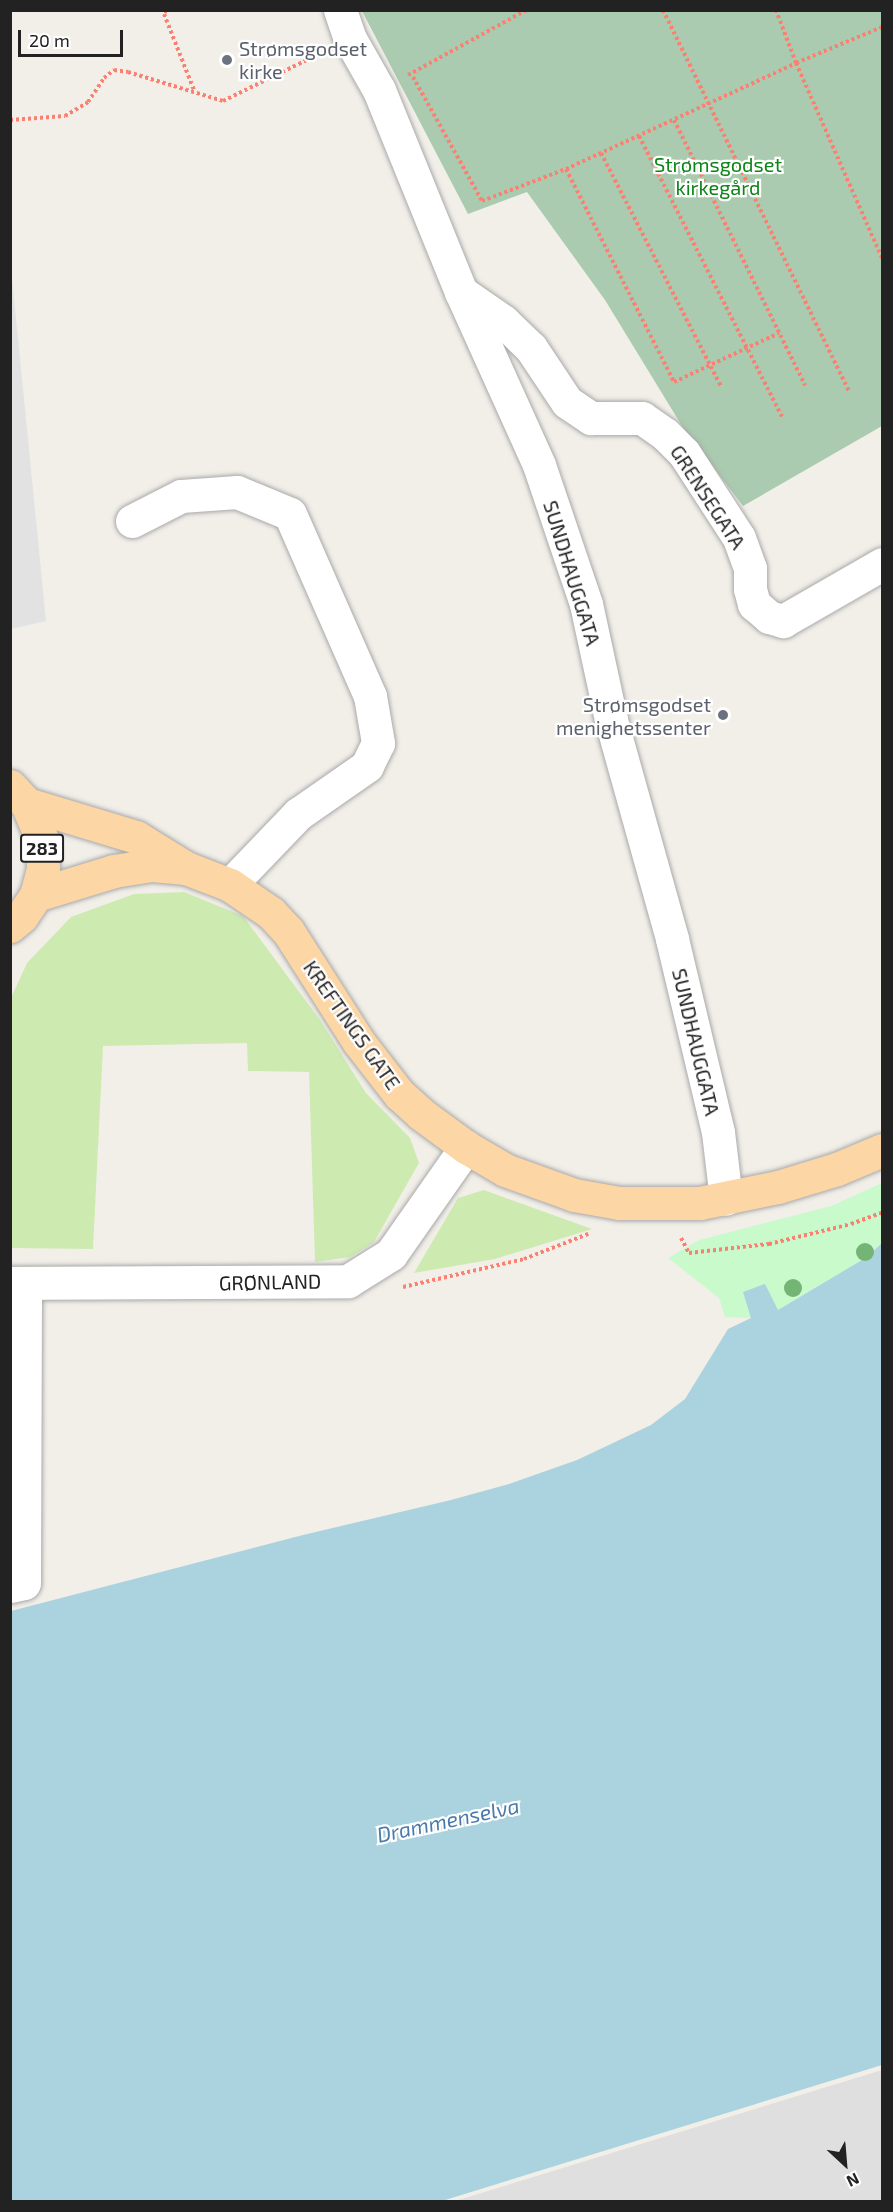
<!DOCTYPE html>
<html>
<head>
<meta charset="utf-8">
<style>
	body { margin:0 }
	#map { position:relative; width:893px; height:2212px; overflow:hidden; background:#f2efe9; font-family:"Exo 2",sans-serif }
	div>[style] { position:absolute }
	.residential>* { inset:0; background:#e0dfdf }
	.grass>* { inset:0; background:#cdebb0 }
	.cemetery>* { inset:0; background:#aacbaf }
	.park>* { inset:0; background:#c8facc }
	.parking>* { inset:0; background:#e2e2e2 }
	.water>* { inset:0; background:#aad3df }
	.path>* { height:4px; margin-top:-2px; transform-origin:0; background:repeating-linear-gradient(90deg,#fa8072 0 3px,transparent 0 6px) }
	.roads { filter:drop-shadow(0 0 2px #a9a9a9) drop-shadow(0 0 2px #a9a9a9) }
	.minor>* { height:33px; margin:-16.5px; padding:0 16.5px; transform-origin:16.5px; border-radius:16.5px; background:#fff }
	.major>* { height:33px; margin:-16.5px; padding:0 16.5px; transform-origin:16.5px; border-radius:16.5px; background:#fcd6a4 }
	.trees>* { width:18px; height:18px; margin:-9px; border-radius:50%; background:#74b475 }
	.dots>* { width:16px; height:16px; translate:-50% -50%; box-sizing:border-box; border:3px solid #fff; border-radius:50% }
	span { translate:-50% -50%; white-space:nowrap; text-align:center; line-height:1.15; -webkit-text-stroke:4.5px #fff; paint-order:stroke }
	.shield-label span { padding:2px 4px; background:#fff; border:2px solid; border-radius:4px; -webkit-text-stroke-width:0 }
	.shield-label { font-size:18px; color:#222; font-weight:700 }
	.worship-label { font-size:20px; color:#5b616d }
	.left { translate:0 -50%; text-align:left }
	.right { translate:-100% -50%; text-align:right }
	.park-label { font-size:20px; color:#0c8416 }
	.street-label { font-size:20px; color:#222 }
	.water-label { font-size:21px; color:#4a7aab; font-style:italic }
	.frame { position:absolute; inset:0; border:12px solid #222; pointer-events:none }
	.north { position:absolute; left:815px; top:2134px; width:60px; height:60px; -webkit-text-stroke:4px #fff; paint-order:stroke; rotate:154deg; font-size:16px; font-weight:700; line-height:24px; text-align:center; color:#222 }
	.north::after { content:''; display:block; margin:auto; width:21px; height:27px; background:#222; clip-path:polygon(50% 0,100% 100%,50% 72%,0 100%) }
	.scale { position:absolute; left:18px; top:30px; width:105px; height:27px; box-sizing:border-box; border:3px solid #222; border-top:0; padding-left:8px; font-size:18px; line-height:21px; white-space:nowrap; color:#222; -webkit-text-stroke:4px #fff; paint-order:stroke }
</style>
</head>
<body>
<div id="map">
	<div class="residential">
		<i style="clip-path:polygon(882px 2070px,882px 2201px,455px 2201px)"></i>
	</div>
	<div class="grass">
		<i style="clip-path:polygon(184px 892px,243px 916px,320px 1020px,366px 1093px,410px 1138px,419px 1163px,374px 1242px,350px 1257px,315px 1262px,309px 1072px,248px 1071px,247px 1043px,103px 1046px,93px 1249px,11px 1248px,11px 998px,27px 963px,71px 917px,134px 894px)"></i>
		<i style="clip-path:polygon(484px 1190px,592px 1229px,495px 1259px,414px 1273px,458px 1198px)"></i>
	</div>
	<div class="cemetery">
		<i style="clip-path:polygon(362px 11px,882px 11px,882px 426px,743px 506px,682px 426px,605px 300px,527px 192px,468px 214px)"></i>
	</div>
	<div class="park">
		<i style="clip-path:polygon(882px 1183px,882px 1243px,867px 1257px,778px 1310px,751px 1318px,725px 1317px,719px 1298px,668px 1258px,699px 1240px,831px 1206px)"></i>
	</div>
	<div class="parking">
		<i style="clip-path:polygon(10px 258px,46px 621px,11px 629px,10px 629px)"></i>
	</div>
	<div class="water">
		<i style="clip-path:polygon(882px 1243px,882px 2065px,442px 2201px,11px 2201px,11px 1611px,303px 1535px,451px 1500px,509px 1484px,577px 1460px,651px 1425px,685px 1399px,728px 1329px,751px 1318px,743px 1292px,765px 1284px,778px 1310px,867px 1257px)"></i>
	</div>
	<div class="path">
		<i style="left:166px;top:10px;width:4px;rotate:117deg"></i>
		<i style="left:164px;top:14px;width:82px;rotate:68.5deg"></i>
		<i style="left:663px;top:10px;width:425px;rotate:64deg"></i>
		<i style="left:882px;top:27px;width:93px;rotate:157.3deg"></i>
		<i style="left:796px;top:63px;width:213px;rotate:66.2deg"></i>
		<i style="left:408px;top:75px;width:135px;rotate:-28.8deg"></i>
		<i style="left:413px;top:77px;width:142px;rotate:60.9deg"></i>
		<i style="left:482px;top:201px;width:90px;rotate:-20.9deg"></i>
		<i style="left:566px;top:169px;width:253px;rotate:-24.7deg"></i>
		<i style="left:796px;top:63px;width:57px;rotate:-110.7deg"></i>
		<i style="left:10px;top:120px;width:55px;rotate:-4.2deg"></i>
		<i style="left:65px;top:116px;width:27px;rotate:-31deg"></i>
		<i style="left:88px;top:102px;width:29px;rotate:-56deg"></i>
		<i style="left:104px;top:78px;width:13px;rotate:-39deg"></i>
		<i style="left:114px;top:70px;width:14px;rotate:8deg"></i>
		<i style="left:128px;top:72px;width:99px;rotate:17deg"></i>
		<i style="left:223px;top:101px;width:107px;rotate:-26.1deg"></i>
		<i style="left:674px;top:120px;width:296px;rotate:63.7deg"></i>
		<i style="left:639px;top:136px;width:315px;rotate:63deg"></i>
		<i style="left:601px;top:153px;width:262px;rotate:62.8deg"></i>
		<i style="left:566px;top:169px;width:239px;rotate:63.1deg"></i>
		<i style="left:674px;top:382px;width:116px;rotate:-25deg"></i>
		<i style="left:681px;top:1238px;width:17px;rotate:62deg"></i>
		<i style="left:689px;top:1253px;width:81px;rotate:-6.4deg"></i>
		<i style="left:769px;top:1244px;width:84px;rotate:-13.7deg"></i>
		<i style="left:851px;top:1224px;width:33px;rotate:-20deg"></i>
		<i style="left:403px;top:1287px;width:124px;rotate:-13deg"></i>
		<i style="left:524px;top:1259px;width:69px;rotate:-21.3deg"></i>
	</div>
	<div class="roads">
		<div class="minor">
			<i style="left:340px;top:10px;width:31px;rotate:71deg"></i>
			<i style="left:350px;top:39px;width:59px;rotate:60.4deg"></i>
			<i style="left:379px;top:90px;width:218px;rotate:67.9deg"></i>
			<i style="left:461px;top:292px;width:190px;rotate:65.7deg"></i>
			<i style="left:539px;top:465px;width:147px;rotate:71.3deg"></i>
			<i style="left:586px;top:604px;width:119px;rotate:77.8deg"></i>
			<i style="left:611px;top:720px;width:227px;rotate:74.4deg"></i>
			<i style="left:672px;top:939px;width:198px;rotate:76.6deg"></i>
			<i style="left:718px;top:1132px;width:67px;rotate:83.2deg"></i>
			<i style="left:461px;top:292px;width:51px;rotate:34.6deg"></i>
			<i style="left:503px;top:321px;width:39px;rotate:44deg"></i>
			<i style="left:531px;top:348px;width:65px;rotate:56.3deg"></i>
			<i style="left:567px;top:402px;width:29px;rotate:34deg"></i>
			<i style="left:591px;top:418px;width:51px"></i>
			<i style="left:642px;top:418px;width:28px;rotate:35deg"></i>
			<i style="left:665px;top:434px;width:27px;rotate:45deg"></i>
			<i style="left:684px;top:453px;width:101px;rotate:57.1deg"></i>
			<i style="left:739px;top:538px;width:32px;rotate:70deg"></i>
			<i style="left:750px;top:568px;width:21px;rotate:90deg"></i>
			<i style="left:750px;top:589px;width:16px;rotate:75deg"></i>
			<i style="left:754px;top:604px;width:20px;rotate:41deg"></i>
			<i style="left:769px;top:617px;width:15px;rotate:16deg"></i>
			<i style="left:783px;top:621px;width:114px;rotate:-29.9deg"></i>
			<i style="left:132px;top:521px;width:55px;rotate:-27deg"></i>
			<i style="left:181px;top:496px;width:56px;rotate:-4.1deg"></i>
			<i style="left:237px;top:492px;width:57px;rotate:22.5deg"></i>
			<i style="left:290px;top:514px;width:199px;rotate:66.3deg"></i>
			<i style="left:370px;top:696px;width:48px;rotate:80.3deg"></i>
			<i style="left:378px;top:743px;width:25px;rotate:116deg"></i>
			<i style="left:367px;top:766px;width:84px;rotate:145.2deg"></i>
			<i style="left:298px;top:814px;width:98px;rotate:133.8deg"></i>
			<i style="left:10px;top:1283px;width:338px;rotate:-0.3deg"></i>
			<i style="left:348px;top:1281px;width:51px;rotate:-32.1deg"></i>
			<i style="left:391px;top:1254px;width:131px;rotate:-55deg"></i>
			<i style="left:10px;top:1586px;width:14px;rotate:-12deg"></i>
			<i style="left:24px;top:1583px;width:300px;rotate:-89.8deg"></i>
		</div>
		<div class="major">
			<i style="left:10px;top:786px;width:25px;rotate:47deg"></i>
			<i style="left:27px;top:804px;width:39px;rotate:67deg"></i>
			<i style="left:42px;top:840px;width:29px;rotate:88deg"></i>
			<i style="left:43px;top:869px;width:27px;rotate:105deg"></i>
			<i style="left:36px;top:895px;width:25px;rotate:124deg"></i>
			<i style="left:22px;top:916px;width:16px;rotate:140deg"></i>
			<i style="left:27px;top:804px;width:114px;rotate:16.8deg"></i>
			<i style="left:136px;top:837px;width:59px;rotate:31.8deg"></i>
			<i style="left:186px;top:868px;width:47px;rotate:21.1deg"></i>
			<i style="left:230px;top:885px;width:50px;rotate:34.3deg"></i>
			<i style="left:271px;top:913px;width:25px;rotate:47deg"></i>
			<i style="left:288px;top:931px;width:130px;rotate:57.5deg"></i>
			<i style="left:358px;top:1041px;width:67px;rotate:52.3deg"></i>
			<i style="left:399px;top:1094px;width:30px;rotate:42deg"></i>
			<i style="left:421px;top:1114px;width:56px;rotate:36.3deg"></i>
			<i style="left:466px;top:1147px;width:45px;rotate:30.5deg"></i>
			<i style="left:505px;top:1170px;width:73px;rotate:19.9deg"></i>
			<i style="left:574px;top:1195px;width:46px;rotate:10.1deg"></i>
			<i style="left:619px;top:1203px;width:81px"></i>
			<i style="left:700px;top:1203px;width:80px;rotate:-11.6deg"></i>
			<i style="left:778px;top:1187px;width:62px;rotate:-17deg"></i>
			<i style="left:837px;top:1169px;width:49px;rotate:-22.9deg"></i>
			<i style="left:36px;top:895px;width:82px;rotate:-17.1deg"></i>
			<i style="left:114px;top:871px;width:38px;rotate:-9deg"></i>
			<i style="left:152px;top:865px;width:34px;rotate:5deg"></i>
		</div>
	</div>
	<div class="trees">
		<i style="left:865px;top:1252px"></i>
		<i style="left:793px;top:1288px"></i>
	</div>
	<div class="dots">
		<i style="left:227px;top:60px;background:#6b7280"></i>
		<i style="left:723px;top:715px;background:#6b7280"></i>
	</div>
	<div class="shield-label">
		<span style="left:42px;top:848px">283</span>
	</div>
	<div class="worship-label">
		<span class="left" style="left:239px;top:60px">Strømsgodset<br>kirke</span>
		<span class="right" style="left:711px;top:716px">Strømsgodset<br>menighetssenter</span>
	</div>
	<div class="park-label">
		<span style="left:718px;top:176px">Strømsgodset<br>kirkegård</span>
	</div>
	<div class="street-label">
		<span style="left:708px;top:497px;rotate:57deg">GRENSEGATA</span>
		<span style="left:572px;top:573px;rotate:73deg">SUNDHAUGGATA</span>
		<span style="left:352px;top:1025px;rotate:55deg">KREFTINGS GATE</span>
		<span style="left:696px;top:1042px;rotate:77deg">SUNDHAUGGATA</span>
		<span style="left:270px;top:1282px;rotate:-1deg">GRØNLAND</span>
	</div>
	<div class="water-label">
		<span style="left:448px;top:1820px;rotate:-12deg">Drammenselva</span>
	</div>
	<div class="frame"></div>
	<div class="north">N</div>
	<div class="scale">20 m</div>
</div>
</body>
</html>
